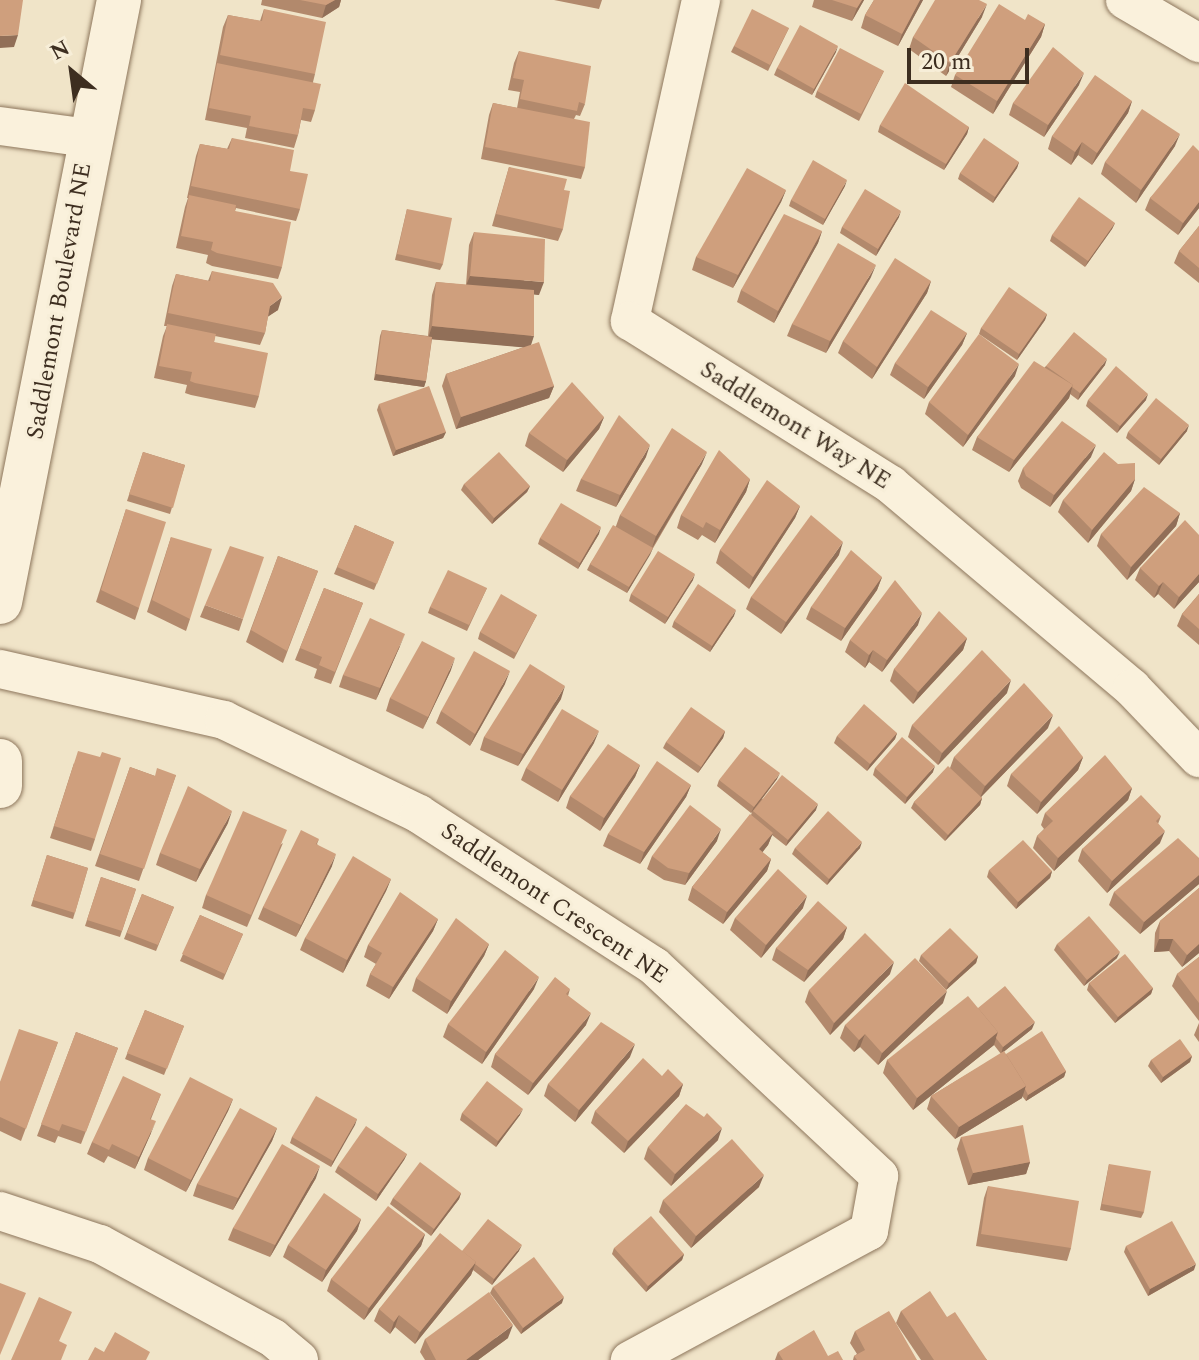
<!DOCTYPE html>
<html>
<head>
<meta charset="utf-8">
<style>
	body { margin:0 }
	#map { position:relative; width:1199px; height:1360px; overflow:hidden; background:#f0e4c8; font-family:Spectral,serif }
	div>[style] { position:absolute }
	.roads { filter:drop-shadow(0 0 2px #8d765c) drop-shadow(0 0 2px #8d765c) }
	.minor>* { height:38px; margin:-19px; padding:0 19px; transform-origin:19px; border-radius:19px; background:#faf1dc }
	.tertiary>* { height:44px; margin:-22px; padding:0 22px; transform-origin:22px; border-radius:22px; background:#faf1dc }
	.wall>* { inset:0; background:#b2896c }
	.shaded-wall>* { inset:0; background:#916f58 }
	.building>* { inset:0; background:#cf9f7d }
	span { translate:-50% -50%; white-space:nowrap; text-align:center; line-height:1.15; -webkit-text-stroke:6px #f7eed8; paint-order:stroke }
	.street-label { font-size:24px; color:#3d2e20 }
	.north { position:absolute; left:32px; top:32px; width:80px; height:80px; -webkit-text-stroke:6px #f7eed8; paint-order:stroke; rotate:331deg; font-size:22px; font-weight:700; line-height:32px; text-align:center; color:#3d2e20 }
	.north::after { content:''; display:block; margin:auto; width:28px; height:36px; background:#3d2e20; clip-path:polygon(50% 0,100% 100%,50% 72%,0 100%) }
	.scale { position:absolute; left:907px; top:48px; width:122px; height:36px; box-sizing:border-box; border:4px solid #3d2e20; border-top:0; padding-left:10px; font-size:24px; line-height:28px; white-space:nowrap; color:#3d2e20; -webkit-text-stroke:6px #f7eed8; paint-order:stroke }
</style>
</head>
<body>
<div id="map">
	<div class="roads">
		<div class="minor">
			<i style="left:701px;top:0;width:329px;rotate:102.5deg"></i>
			<i style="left:630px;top:321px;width:308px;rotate:32.1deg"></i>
			<i style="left:891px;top:485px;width:315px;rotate:40.1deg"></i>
			<i style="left:1132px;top:688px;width:97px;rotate:46.3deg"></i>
			<i style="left:1125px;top:0;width:86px;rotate:30.2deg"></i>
			<i style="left:0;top:126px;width:90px;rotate:7.7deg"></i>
			<i style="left:0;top:669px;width:230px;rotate:12.8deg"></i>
			<i style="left:224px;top:720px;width:216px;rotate:25.7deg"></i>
			<i style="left:419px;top:814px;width:280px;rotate:32.9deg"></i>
			<i style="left:654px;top:966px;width:308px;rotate:43deg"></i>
			<i style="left:879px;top:1176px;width:56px;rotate:100.3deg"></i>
			<i style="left:869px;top:1231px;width:272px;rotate:151.6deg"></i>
			<i style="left:0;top:1211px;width:105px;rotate:18.3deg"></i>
			<i style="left:100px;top:1244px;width:197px;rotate:28.5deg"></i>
			<i style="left:273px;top:1338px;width:34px;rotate:40deg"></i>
		</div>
		<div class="tertiary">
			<i style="left:0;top:602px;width:614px;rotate:-78.82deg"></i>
			<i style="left:0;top:761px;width:25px;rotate:90deg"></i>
		</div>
	</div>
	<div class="wall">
		<i style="clip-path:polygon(262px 0,341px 0,339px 7px,322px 18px,261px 5px)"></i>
		<i style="clip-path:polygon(554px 0,602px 0,599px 9px)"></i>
		<i style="clip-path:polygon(814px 0,864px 0,852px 21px,812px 7px)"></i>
		<i style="clip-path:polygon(874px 0,923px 0,898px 46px,861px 28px,865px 15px)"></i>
		<i style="clip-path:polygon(264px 9px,315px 74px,313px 82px,315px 110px,311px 122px,301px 120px,298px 135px,294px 148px,245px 138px,247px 128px,205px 120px,223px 27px,228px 15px,260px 21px)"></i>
		<i style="clip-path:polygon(982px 17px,946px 76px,909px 49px,913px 37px)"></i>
		<i style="clip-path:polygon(1025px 20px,1045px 24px,1041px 37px,993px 114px,951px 87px,955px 75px)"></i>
		<i style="clip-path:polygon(789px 28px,768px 71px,731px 52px,734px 46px)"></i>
		<i style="clip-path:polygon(519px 51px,585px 104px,580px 116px,576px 115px,574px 119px,585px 167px,581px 179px,481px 159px,489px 115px,493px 103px,517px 108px,520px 92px,508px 90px,514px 63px)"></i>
		<i style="clip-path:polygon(836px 52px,812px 95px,774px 75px,777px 68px)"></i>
		<i style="clip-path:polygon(884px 71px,859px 121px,815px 97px,817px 91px)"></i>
		<i style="clip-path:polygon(1079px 85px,1044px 137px,1009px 115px,1013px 103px)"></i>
		<i style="clip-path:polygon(1132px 101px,1128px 113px,1092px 165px,1078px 155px,1071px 165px,1048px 149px,1052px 136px)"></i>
		<i style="clip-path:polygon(880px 125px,969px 127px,967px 134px,944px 170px,878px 132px)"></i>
		<i style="clip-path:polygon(232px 138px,290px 171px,300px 209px,296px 221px,236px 208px,235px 211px,282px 267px,278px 279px,212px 266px,206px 263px,208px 255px,176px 248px,185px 207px,188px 198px,187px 198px,196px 156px,200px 144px,227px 149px)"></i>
		<i style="clip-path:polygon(1175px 146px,1136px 203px,1101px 174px,1105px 162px)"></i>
		<i style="clip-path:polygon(1199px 151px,1199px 208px,1178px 235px,1145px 210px,1150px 198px)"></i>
		<i style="clip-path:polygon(1019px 162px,1017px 168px,993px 203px,958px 179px,960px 173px)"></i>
		<i style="clip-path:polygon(509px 167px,564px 190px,563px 229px,558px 241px,492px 226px)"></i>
		<i style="clip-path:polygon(845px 186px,823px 225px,789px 206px,791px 200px)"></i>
		<i style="clip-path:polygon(786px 190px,781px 202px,733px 288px,692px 270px,696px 257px)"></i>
		<i style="clip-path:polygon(407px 209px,443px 264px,440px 270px,395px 260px)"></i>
		<i style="clip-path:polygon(899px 217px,876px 256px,840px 233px,842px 227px)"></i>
		<i style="clip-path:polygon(1115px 223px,1112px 229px,1085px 267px,1050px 241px,1052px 235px)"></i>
		<i style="clip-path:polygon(1199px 226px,1199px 283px,1174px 263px,1179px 251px)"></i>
		<i style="clip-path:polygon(822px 231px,818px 243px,774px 323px,737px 302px,741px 290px)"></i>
		<i style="clip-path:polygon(474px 232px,539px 295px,534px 294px,531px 345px,554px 386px,549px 398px,456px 429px,442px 386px,446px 374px,524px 347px,432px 339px,426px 381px,424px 387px,374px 380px,380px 336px,382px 330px,428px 336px,432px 295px,436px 282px,466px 285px,469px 245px)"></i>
		<i style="clip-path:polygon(212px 271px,278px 310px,268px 316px,265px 333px,260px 345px,215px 336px,214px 342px,259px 396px,255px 408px,191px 395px,185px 393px,187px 385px,154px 378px,163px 336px,167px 326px,164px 326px,172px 286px,176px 274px,208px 281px)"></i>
		<i style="clip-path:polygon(871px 277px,826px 353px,787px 336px,792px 324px)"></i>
		<i style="clip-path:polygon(931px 281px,927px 293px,872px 379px,838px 353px,843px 341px)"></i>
		<i style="clip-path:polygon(1047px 314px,1045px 320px,1017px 360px,979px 334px,981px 328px)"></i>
		<i style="clip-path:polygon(967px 333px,962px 345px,924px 399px,890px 375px,895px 363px)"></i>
		<i style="clip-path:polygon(1105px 365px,1078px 400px,1070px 394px,1069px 398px,1009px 472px,972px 450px,977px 437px,1046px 366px)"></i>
		<i style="clip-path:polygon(1015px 376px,963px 447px,925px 414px,929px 402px)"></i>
		<i style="clip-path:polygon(1088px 400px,1146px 400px,1117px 433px,1086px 406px)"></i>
		<i style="clip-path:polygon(379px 404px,446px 432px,443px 438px,393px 456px,377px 410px)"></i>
		<i style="clip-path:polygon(604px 417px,599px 429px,563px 472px,525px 446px,529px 433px)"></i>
		<i style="clip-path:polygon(1187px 431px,1159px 465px,1126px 438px,1128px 432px)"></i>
		<i style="clip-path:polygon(143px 452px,185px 465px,170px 514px,127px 501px)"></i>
		<i style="clip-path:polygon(646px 457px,616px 507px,576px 491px,581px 479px)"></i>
		<i style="clip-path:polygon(1091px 457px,1050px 507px,1021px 488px,1018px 481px,1023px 468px)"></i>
		<i style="clip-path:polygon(702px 464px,627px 593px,587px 570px,590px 564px,616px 526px,620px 515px)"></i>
		<i style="clip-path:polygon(750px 479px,746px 492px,715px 543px,702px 535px,698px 540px,677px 528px,681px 515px)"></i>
		<i style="clip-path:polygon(1135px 479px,1131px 491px,1088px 543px,1058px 512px,1063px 500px)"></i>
		<i style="clip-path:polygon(464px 484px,530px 486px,527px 492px,492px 524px,461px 490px)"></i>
		<i style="clip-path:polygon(800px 506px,795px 518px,749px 589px,716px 563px,720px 550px)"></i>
		<i style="clip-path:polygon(126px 509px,139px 608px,135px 620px,96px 602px)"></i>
		<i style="clip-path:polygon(1180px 513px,1176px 526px,1127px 580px,1097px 546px,1101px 534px)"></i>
		<i style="clip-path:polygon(355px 525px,394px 542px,374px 590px,334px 574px)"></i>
		<i style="clip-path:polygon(599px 534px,578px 569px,538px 544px,540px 538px)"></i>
		<i style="clip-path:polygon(1199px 535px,1199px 582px,1174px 609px,1158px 594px,1154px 598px,1135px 580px,1140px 568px)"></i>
		<i style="clip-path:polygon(171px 537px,190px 619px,186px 631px,147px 612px)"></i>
		<i style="clip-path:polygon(839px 555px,781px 634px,746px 609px,751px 597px)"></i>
		<i style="clip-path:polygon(278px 556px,318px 571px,283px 663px,246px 642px)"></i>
		<i style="clip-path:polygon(882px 577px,877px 590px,841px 641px,806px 619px,811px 607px)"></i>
		<i style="clip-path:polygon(693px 580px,665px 624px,629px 601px,631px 594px)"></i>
		<i style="clip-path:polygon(324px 588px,363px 603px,331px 684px,314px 678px,317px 669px,295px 660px)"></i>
		<i style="clip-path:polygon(487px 588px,467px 631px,428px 613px,430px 607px)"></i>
		<i style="clip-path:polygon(1199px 594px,1199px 645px,1177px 626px,1182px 614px)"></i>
		<i style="clip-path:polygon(205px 605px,243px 619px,239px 631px,200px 617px)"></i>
		<i style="clip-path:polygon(537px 615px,514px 659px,478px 639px,480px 632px)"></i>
		<i style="clip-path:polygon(734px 616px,710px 652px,672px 627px,674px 621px)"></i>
		<i style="clip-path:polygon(918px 625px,882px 672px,869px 662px,865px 668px,845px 652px,850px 640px)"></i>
		<i style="clip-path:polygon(967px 638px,963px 650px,913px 704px,890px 681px,894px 669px)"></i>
		<i style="clip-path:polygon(400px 646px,376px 700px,339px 687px,343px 675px)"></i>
		<i style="clip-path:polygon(451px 670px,423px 729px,386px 711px,390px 698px)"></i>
		<i style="clip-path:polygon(505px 684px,470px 746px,436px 723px,441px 711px)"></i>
		<i style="clip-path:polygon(1007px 693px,938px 765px,908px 737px,912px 725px)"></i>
		<i style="clip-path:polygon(561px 699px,518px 766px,480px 750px,484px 737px)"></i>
		<i style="clip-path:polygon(1048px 728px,981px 797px,982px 798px,980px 805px,945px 841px,911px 808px,914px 802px,950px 768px,954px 757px)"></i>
		<i style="clip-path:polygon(725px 731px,723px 738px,698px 773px,663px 748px,666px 742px)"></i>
		<i style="clip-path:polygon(897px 733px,895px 739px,867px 771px,834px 743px,837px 736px)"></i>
		<i style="clip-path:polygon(594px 743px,558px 802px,521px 780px,526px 768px)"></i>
		<i style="clip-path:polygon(1083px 757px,1078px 770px,1037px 814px,1007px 786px,1011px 774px)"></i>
		<i style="clip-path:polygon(74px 763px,95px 839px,91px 851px,50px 838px)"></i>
		<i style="clip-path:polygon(640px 765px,635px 777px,600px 831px,566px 808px,570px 796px)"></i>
		<i style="clip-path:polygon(130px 767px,155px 776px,176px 775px,139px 881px,95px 866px)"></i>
		<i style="clip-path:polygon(875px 768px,933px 772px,905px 804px,873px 775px)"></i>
		<i style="clip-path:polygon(777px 779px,762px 799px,816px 810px,786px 846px,772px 835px,768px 845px,762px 852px,771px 859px,767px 871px,723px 924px,688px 900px,692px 887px,751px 815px,752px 812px,751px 813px,717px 786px,719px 780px)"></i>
		<i style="clip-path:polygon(691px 785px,686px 797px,640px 864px,603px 846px,608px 834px)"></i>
		<i style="clip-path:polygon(1132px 788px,1128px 800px,1054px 871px,1033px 848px,1037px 836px,1044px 829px,1041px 825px,1045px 813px)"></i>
		<i style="clip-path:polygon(1161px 816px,1158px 824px,1160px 843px,1107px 893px,1078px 861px,1082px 849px)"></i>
		<i style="clip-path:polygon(228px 823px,196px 882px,156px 865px,160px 853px)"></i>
		<i style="clip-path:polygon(319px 839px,317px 844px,332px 866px,296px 937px,258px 919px,263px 907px)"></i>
		<i style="clip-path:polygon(717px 841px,685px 885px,664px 880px,647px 869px,652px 856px)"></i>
		<i style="clip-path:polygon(283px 843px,247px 927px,202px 908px,206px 895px)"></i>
		<i style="clip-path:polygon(795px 848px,860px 848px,827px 885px,792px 854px)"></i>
		<i style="clip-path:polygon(47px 855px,88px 868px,73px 919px,31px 906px)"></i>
		<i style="clip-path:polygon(1199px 858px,1199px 884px,1140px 934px,1109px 905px,1114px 892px)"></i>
		<i style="clip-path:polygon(989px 870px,1052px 871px,1050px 878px,1016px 909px,987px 877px)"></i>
		<i style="clip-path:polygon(101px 877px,136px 889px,120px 937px,85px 926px)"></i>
		<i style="clip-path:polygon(391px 879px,386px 891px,343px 973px,300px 950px,305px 938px)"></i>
		<i style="clip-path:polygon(1199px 888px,1199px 953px,1182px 967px,1169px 951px,1154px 952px,1155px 933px,1160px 921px)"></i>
		<i style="clip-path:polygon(142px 894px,174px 907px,156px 951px,124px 939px)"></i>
		<i style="clip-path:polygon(803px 908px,761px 958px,730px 930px,735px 918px)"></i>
		<i style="clip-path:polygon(200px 915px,243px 934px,223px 980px,180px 961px)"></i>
		<i style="clip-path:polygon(438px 919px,433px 931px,389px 999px,366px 986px,370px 974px,376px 964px,364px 957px,368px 945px)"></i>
		<i style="clip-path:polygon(847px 927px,843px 939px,804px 982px,772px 960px,776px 948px)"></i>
		<i style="clip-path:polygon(489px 944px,484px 956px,447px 1014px,412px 991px,416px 978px)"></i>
		<i style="clip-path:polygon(1057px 944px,1117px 958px,1084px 986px,1054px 950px)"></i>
		<i style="clip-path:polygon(921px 955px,978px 956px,976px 963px,946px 990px,919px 961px)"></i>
		<i style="clip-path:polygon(1199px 957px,1199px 1021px,1172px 986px,1177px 974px)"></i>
		<i style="clip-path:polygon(890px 974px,830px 1035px,805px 1002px,809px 990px)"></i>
		<i style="clip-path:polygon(1089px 983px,1153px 988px,1151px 994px,1115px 1023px,1087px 990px)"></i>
		<i style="clip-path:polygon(534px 989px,482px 1064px,443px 1037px,448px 1024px)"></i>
		<i style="clip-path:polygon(570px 989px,568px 996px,586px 1025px,528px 1095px,491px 1067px,495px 1054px)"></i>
		<i style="clip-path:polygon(943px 1003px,878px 1065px,860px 1047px,854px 1052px,840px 1038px,845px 1025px)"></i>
		<i style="clip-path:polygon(978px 1008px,1032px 1029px,1002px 1053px,1066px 1071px,1064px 1077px,1026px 1101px,1022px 1096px,1022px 1098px,955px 1139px,927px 1109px,931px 1096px,1001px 1054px,994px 1045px,913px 1110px,883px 1073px,887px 1060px)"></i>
		<i style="clip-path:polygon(145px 1010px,184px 1026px,164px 1075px,125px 1059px)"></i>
		<i style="clip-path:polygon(1199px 1023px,1199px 1042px,1194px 1035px)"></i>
		<i style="clip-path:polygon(76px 1032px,118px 1048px,81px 1144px,58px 1136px,55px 1143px,37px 1136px)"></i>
		<i style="clip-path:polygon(58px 1042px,21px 1141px,0 1131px,0 1082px)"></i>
		<i style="clip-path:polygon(1192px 1056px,1190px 1062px,1161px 1083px,1148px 1066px,1151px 1060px)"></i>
		<i style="clip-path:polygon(630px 1057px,575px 1122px,544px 1096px,548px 1084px)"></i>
		<i style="clip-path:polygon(662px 1076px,683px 1084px,679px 1096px,624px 1153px,591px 1123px,595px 1111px)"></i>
		<i style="clip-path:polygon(161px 1094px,151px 1119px,151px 1133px,135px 1169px,108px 1156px,104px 1163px,87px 1154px,92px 1142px)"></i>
		<i style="clip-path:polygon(233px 1099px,228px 1111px,186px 1192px,144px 1170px,148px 1158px)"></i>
		<i style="clip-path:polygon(462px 1113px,520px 1115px,496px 1147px,460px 1120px)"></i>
		<i style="clip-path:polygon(357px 1119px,331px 1167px,290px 1143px,292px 1137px)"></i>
		<i style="clip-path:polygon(277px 1128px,272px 1141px,233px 1210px,193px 1196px,197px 1184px)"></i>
		<i style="clip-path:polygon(961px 1137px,1030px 1162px,1026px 1174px,968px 1185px,957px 1149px)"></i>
		<i style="clip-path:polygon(718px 1140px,671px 1186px,644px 1159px,648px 1147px)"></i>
		<i style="clip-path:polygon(407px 1154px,404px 1160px,376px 1201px,335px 1172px,338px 1166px)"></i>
		<i style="clip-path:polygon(1109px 1164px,1144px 1212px,1141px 1218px,1100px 1210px)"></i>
		<i style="clip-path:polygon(316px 1178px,270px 1257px,228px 1240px,233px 1228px)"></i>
		<i style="clip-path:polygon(988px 1186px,1071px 1248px,1067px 1261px,976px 1246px,984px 1198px)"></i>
		<i style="clip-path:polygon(759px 1187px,691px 1248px,659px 1212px,663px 1200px)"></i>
		<i style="clip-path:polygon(461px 1193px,459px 1199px,431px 1236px,390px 1204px,393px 1198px)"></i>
		<i style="clip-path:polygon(361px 1219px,357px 1231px,322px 1282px,283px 1257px,288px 1245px)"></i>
		<i style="clip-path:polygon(425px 1234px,421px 1246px,364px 1320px,327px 1291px,331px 1279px)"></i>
		<i style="clip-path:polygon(1126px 1246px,1194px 1270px,1148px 1296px,1124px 1252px)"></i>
		<i style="clip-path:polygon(614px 1248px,684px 1254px,682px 1260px,646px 1292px,612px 1254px)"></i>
		<i style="clip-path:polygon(462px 1251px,519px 1251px,492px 1285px,473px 1270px,471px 1275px,415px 1344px,395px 1327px,390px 1334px,374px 1321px,379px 1309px)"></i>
		<i style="clip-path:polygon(493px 1287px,562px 1303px,521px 1334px,490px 1293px)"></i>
		<i style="clip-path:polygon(901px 1311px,947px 1317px,987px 1360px,921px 1360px,896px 1323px)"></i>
		<i style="clip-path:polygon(855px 1331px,917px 1360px,853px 1360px,854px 1356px,857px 1354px,850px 1343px)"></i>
		<i style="clip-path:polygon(508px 1338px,478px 1360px,425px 1360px,420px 1352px,425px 1339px)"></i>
		<i style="clip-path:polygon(778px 1352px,828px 1356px,843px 1360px,775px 1360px)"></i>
	</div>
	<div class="shaded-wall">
		<i style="clip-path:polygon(335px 0,341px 0,339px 7px,322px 18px,326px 5px)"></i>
		<i style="clip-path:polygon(862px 0,864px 0,852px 21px,857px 8px)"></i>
		<i style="clip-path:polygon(920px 0,923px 0,898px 46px,902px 34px)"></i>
		<i style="clip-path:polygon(987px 4px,982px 17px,946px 76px,950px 63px)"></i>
		<i style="clip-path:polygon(1045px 24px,1041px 37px,993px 114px,997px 101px)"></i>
		<i style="clip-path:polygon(18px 35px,14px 47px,0 48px,0 36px)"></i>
		<i style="clip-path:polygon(838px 46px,836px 52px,812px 95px,814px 89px)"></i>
		<i style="clip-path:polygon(1084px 73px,1079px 85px,1044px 137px,1048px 125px)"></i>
		<i style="clip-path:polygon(1132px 101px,1128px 113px,1092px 165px,1097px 153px)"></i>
		<i style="clip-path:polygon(969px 127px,967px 134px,944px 170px,946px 164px)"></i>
		<i style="clip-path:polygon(1180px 134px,1175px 146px,1136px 203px,1141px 190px)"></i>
		<i style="clip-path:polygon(1082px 142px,1078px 155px,1071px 165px,1075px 152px)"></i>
		<i style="clip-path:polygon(1019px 162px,1017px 168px,993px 203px,995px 197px)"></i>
		<i style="clip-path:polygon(847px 180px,845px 186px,823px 225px,825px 219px)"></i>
		<i style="clip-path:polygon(786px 190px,781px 202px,733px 288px,738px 275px)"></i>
		<i style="clip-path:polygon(1199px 202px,1199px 208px,1178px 235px,1183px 223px)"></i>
		<i style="clip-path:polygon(901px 211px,899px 217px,876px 256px,878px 249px)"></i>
		<i style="clip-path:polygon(1115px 223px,1112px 229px,1085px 267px,1088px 261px)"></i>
		<i style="clip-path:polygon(822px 231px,818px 243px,774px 323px,778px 311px)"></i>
		<i style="clip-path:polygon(876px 265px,871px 277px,826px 353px,830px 341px)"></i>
		<i style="clip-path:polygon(470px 276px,544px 282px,539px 295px,465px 288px)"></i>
		<i style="clip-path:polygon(931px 281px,927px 293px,872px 379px,877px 367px)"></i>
		<i style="clip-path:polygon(282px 297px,278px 310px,266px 318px,270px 306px)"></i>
		<i style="clip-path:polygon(1047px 314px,1045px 320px,1017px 360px,1019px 354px)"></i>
		<i style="clip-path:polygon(432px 326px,534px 336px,530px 348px,428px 339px)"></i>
		<i style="clip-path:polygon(967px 333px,962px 345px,924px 399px,928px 387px)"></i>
		<i style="clip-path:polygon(1107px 359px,1105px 365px,1078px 400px,1080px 393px)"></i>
		<i style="clip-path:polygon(1019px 364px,1015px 376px,963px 447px,968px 435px)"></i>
		<i style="clip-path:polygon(376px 374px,426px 381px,424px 387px,374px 380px)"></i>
		<i style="clip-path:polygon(1073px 385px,1069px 398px,1009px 472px,1014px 460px)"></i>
		<i style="clip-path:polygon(554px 386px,549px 398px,456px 429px,461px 417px)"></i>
		<i style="clip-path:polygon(1148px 394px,1146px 400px,1117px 433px,1120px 426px)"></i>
		<i style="clip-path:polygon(604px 417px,599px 429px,563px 472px,567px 460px)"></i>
		<i style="clip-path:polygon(1189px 425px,1187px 431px,1159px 465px,1161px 459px)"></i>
		<i style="clip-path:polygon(446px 432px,443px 438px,393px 456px,396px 450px)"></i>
		<i style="clip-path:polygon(650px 445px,646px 457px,616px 507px,620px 495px)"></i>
		<i style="clip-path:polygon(1096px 445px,1091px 457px,1050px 507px,1054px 495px)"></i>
		<i style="clip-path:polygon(707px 452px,702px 464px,652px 548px,656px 536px)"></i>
		<i style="clip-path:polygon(750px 479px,746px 492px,715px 543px,720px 530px)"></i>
		<i style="clip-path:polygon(1135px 479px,1131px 491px,1088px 543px,1092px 530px)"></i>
		<i style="clip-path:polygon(530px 486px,527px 492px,492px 524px,494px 518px)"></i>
		<i style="clip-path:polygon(800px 506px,795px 518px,749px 589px,753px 577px)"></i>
		<i style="clip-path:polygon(1180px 513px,1176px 526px,1127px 580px,1131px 567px)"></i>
		<i style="clip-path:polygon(601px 527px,599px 534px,578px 569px,580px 563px)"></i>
		<i style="clip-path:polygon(843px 542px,839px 555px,781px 634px,786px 622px)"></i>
		<i style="clip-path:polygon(653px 548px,650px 555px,627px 593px,629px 587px)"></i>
		<i style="clip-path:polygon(695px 574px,693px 580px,665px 624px,668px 617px)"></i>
		<i style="clip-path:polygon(1199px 574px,1199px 582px,1174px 609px,1179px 597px)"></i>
		<i style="clip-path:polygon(882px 577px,877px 590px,841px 641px,845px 628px)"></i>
		<i style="clip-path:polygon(1163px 582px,1158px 594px,1154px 598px,1159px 586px)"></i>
		<i style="clip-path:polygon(736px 610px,734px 616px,710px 652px,712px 646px)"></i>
		<i style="clip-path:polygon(922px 613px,918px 625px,882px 672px,887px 660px)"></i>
		<i style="clip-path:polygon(405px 634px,400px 646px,376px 700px,380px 688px)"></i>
		<i style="clip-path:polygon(967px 638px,963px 650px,913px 704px,918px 692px)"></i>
		<i style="clip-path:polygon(873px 650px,869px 662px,865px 668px,869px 655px)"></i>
		<i style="clip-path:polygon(455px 658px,451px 670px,423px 729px,428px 717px)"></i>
		<i style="clip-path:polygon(510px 671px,505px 684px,470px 746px,475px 734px)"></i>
		<i style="clip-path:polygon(1011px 680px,1007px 693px,938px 765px,942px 753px)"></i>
		<i style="clip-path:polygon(565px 686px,561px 699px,518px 766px,523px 754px)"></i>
		<i style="clip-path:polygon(1053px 715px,1048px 728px,980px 798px,985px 786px)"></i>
		<i style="clip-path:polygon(599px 731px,594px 743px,558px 802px,562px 790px)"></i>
		<i style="clip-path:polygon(725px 731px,723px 738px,698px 773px,701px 767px)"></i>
		<i style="clip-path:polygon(897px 733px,895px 739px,867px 771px,870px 764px)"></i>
		<i style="clip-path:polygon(1083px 757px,1078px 770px,1037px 814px,1041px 802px)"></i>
		<i style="clip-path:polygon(640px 765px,635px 777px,600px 831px,604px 818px)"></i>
		<i style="clip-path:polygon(935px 766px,933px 772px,905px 804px,907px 797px)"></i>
		<i style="clip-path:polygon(780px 773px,777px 779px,751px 813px,754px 807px)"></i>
		<i style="clip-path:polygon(691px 785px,686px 797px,640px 864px,644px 852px)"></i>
		<i style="clip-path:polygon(1132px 788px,1128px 800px,1054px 871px,1058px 858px)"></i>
		<i style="clip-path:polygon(982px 798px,980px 805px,945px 841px,948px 835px)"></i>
		<i style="clip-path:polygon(818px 804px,816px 810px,786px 846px,788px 840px)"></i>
		<i style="clip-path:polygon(232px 811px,228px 823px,196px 882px,200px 869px)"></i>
		<i style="clip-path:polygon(721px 829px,717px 841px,685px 885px,689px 873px)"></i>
		<i style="clip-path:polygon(1165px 831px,1160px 843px,1107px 893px,1112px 881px)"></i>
		<i style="clip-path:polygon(773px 833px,768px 845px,755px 862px,759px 849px)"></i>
		<i style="clip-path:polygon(862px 842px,860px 848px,827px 885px,829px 879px)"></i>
		<i style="clip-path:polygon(336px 854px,332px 866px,296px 937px,301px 925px)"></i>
		<i style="clip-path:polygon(771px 859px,767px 871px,723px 924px,727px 912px)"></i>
		<i style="clip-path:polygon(1052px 871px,1050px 878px,1016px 909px,1018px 902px)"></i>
		<i style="clip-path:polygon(1199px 875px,1199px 884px,1140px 934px,1144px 922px)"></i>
		<i style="clip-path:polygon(391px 879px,386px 891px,343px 973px,347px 960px)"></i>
		<i style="clip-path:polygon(807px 896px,803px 908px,761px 958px,766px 945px)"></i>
		<i style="clip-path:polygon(438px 919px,433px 931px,389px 999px,393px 987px)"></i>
		<i style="clip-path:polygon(847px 927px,843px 939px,804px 982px,808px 970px)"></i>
		<i style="clip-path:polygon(1159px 939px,1173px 939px,1169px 951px,1154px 952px)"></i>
		<i style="clip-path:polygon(489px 944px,484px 956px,447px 1014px,451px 1001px)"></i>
		<i style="clip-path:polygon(1199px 944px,1199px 953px,1182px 967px,1187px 955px)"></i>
		<i style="clip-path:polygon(1120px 952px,1117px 958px,1084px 986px,1087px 980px)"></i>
		<i style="clip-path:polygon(978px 956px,976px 963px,946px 990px,949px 983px)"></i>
		<i style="clip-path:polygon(894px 962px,890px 974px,830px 1035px,834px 1023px)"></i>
		<i style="clip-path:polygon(539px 977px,534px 989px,482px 1064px,486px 1052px)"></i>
		<i style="clip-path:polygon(1153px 988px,1151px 994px,1115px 1023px,1118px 1017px)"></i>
		<i style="clip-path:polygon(947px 991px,943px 1003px,878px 1065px,882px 1053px)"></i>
		<i style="clip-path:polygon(591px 1013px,586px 1025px,528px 1095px,533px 1083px)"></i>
		<i style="clip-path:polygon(1035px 1022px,1032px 1029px,1001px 1054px,1003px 1047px)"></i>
		<i style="clip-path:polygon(998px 1032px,994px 1045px,913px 1110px,917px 1098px)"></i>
		<i style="clip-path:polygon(865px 1034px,860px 1047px,854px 1052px,859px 1040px)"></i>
		<i style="clip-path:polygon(635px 1044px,630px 1057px,575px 1122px,579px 1110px)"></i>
		<i style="clip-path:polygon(1192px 1056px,1190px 1062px,1161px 1083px,1163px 1077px)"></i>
		<i style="clip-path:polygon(1066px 1071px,1064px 1077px,1026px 1101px,1028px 1095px)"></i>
		<i style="clip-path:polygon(683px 1084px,679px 1096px,624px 1153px,628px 1141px)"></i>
		<i style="clip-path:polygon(1026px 1086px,1022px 1098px,955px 1139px,959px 1127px)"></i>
		<i style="clip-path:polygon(233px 1099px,228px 1111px,186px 1192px,191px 1180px)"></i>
		<i style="clip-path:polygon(523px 1109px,520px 1115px,496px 1147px,498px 1141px)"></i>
		<i style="clip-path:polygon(357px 1119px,355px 1125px,331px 1167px,333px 1161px)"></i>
		<i style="clip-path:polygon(156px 1121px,151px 1133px,135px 1169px,139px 1157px)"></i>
		<i style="clip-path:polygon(277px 1128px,272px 1141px,233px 1210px,238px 1198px)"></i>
		<i style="clip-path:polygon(722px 1128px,718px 1140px,671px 1186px,675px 1174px)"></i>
		<i style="clip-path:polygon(407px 1154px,404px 1160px,376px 1201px,378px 1194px)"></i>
		<i style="clip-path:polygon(1030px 1162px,1026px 1174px,968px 1185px,973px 1173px)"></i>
		<i style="clip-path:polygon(320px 1166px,316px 1178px,270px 1257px,275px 1245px)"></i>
		<i style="clip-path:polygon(764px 1175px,759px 1187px,691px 1248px,696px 1236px)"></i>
		<i style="clip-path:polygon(461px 1193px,459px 1199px,431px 1236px,434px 1229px)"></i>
		<i style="clip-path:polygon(361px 1219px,357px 1231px,322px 1282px,326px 1270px)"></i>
		<i style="clip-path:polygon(425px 1234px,421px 1246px,364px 1320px,369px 1308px)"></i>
		<i style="clip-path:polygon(522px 1245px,519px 1251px,492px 1285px,494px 1279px)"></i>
		<i style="clip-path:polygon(684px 1254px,682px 1260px,646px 1292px,648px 1286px)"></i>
		<i style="clip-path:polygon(476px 1262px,471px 1275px,415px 1344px,420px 1332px)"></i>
		<i style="clip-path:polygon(1196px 1264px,1194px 1270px,1148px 1296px,1150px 1289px)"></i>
		<i style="clip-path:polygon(564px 1297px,562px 1303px,521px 1334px,523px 1328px)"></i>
		<i style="clip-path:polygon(399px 1315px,395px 1327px,390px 1334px,394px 1322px)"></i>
		<i style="clip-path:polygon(513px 1325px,508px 1338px,478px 1360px,466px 1360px)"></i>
	</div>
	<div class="building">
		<i style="clip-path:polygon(0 0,23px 0,18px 35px,0 36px)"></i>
		<i style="clip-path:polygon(300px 0,335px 0,326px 5px)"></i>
		<i style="clip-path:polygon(832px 0,862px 0,857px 8px)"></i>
		<i style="clip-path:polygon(874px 0,920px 0,902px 34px,865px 15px)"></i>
		<i style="clip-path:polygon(935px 0,979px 0,987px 4px,950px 63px,913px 37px)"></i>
		<i style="clip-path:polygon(999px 4px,1025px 20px,1028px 14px,1045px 24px,997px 101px,955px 75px)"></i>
		<i style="clip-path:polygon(264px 9px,326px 22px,315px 74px,220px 55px,228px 15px,262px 21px)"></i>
		<i style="clip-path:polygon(752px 9px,789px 28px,770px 65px,734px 46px)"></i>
		<i style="clip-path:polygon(800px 25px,838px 46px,814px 89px,777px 68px)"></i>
		<i style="clip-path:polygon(1053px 47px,1084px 73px,1048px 125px,1013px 103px)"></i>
		<i style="clip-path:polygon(840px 48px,884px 71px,861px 114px,817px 91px)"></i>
		<i style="clip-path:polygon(519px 51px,591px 66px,585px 104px,579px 102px,577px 111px,520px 99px,524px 80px,513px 78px)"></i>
		<i style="clip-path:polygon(217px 63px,321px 84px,315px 110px,303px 108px,298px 135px,249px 126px,251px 116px,209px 108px)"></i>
		<i style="clip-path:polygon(1095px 75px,1132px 101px,1097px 153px,1082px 142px,1075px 152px,1052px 136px)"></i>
		<i style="clip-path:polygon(905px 83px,969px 127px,946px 164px,880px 125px)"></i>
		<i style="clip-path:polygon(493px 103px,590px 122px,585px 167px,485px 147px)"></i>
		<i style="clip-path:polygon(1142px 109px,1180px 134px,1141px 190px,1105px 162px)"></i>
		<i style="clip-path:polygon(232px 138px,294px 150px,290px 171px,308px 174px,300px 209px,191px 186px,200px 144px,229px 149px)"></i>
		<i style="clip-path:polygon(984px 138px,1019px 162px,995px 197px,960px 173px)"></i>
		<i style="clip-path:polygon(1193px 145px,1199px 151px,1199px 202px,1183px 223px,1150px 198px)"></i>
		<i style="clip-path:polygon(813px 160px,847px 180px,825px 219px,791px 200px)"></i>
		<i style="clip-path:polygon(509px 167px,567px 179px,564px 190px,570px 191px,563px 229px,496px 214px)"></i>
		<i style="clip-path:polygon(747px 168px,786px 190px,738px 275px,696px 257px)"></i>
		<i style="clip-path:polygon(865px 189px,901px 211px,878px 249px,842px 227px)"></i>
		<i style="clip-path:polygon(189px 195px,236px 205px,235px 211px,291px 222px,282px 267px,217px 253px,211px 250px,213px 242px,181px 236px)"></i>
		<i style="clip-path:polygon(1079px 197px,1115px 223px,1088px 261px,1052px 235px)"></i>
		<i style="clip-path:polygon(407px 209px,452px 218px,443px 264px,397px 254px)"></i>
		<i style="clip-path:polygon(784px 214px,822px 231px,778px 311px,741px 290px)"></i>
		<i style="clip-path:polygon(1199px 226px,1199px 268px,1179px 251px)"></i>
		<i style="clip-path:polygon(474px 232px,545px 239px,544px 282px,470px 276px)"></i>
		<i style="clip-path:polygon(838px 243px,876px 265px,830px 341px,792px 324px)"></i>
		<i style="clip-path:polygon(895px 258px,931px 281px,877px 367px,843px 341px)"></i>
		<i style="clip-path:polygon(212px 271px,273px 283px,282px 297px,270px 306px,265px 333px,168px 313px,176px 274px,210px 281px)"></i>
		<i style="clip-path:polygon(436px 282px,534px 290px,534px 336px,432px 326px)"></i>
		<i style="clip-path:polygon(1009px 287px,1047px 314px,1019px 354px,981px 328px)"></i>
		<i style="clip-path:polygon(931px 310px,967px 333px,928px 387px,895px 363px)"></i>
		<i style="clip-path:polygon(167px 324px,216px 334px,214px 342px,268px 353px,259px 396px,195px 383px,190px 381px,192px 372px,159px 366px)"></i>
		<i style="clip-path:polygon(382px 330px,432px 337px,426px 381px,376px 374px)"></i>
		<i style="clip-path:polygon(1074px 332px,1107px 359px,1080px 393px,1072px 387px,1073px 385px,1046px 366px)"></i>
		<i style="clip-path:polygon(979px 334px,1019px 364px,968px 435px,929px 402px)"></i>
		<i style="clip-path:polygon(539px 342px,554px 386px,461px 417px,446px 374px)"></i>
		<i style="clip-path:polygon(1034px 361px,1073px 385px,1014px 460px,977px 437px)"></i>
		<i style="clip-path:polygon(1116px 366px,1148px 394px,1120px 426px,1088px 400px)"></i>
		<i style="clip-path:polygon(572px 382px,604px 417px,567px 460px,529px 433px)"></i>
		<i style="clip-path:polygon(429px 386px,446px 432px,396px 450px,379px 404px)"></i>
		<i style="clip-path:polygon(1156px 398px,1189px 425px,1161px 459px,1128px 432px)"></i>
		<i style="clip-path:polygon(619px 415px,650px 445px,620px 495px,581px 479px)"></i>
		<i style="clip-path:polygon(1062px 421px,1096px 445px,1054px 495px,1026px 476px,1023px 468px)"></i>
		<i style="clip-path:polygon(672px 428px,707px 452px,656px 536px,620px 515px)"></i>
		<i style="clip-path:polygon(719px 450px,750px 479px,720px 530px,706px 522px,703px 528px,681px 515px)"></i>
		<i style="clip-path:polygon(143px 452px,185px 465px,173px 508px,129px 494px)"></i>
		<i style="clip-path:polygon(499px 452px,530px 486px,494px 518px,464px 484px)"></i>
		<i style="clip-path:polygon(1104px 452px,1118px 464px,1135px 463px,1135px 479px,1092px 530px,1063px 500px)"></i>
		<i style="clip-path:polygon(767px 480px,800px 506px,753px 577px,720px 550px)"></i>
		<i style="clip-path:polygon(1144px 487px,1180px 513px,1131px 567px,1101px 534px)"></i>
		<i style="clip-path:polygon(561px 503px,601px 527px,580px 563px,540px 538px)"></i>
		<i style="clip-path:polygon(126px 509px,166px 522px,139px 608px,101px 590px)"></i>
		<i style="clip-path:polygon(811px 515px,843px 542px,786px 622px,751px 597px)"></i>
		<i style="clip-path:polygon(1185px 520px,1199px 535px,1199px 574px,1179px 597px,1163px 582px,1159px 586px,1140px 568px)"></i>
		<i style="clip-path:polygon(355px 525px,394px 542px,377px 584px,337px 567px)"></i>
		<i style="clip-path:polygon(613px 525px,653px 548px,629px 587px,590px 564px)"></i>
		<i style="clip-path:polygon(171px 537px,212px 549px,190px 619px,152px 600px)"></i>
		<i style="clip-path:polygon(230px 546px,264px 557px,243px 619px,205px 605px)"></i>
		<i style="clip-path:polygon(851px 550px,882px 577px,845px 628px,811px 607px)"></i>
		<i style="clip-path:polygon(658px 551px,695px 574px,668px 617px,631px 594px)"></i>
		<i style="clip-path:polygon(278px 556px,318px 571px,287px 651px,251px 630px)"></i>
		<i style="clip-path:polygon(448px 570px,487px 588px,469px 625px,430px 607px)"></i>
		<i style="clip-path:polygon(895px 580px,922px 613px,887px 660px,873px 650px,869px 655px,850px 640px)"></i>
		<i style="clip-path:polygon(698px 584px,736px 610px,712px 646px,674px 621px)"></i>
		<i style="clip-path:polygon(324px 588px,363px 603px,335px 672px,319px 665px,322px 657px,300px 648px)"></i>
		<i style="clip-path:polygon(501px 594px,537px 615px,516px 653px,480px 632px)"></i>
		<i style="clip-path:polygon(1199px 594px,1199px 629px,1182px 614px)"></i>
		<i style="clip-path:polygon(939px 611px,967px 638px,918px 692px,894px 669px)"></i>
		<i style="clip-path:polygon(370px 618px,405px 634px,380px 688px,343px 675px)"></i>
		<i style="clip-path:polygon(422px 641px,455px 658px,428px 717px,390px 698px)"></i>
		<i style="clip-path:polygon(982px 650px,1011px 680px,942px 753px,912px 725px)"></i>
		<i style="clip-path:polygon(474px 651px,510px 671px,475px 734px,441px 711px)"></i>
		<i style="clip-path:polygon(530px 664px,565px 686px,523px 754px,484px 737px)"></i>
		<i style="clip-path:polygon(1024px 683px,1053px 715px,985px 786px,954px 757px)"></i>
		<i style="clip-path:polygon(864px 704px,897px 733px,870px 764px,837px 736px)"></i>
		<i style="clip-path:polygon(691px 707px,725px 731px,701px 767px,666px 742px)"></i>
		<i style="clip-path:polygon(562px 709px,599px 731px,562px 790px,526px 768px)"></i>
		<i style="clip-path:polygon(1059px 726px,1083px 757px,1041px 802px,1011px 774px)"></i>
		<i style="clip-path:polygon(902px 737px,935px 766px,907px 797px,875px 768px)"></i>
		<i style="clip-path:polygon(608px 744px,640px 765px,604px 818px,570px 796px)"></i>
		<i style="clip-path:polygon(745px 747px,780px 773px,754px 807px,719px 780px)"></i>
		<i style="clip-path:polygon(78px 751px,100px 757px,102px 752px,121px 758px,95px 839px,54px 826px)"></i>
		<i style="clip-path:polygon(1105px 755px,1132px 788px,1058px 858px,1037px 836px,1053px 821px,1045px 813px)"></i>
		<i style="clip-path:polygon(657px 761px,691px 785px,644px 852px,608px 834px)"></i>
		<i style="clip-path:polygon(948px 766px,982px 798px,948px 835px,914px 802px)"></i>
		<i style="clip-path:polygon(130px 767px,155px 776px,157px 768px,176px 775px,144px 869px,100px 854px)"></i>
		<i style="clip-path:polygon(782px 775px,818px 804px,788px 840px,753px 811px)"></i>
		<i style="clip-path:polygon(188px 786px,232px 811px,200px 869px,160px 853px)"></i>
		<i style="clip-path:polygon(1141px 795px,1161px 816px,1156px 821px,1165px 831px,1112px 881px,1082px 849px)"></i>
		<i style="clip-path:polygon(690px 805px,721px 829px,689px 873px,668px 868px,652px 856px)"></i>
		<i style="clip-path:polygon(243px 811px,287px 830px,251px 915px,206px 895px)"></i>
		<i style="clip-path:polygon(828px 811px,862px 842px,829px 879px,795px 848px)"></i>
		<i style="clip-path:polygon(750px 814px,773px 833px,759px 849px,771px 859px,727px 912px,692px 887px)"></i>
		<i style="clip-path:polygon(301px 830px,319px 839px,316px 844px,336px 854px,301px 925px,263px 907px)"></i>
		<i style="clip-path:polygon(1178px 838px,1199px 858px,1199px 875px,1144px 922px,1114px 892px)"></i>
		<i style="clip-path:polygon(1023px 840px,1052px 871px,1018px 902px,989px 870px)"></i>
		<i style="clip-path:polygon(47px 855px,88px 868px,75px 913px,33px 900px)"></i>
		<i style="clip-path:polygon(353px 856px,391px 879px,347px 960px,305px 938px)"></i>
		<i style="clip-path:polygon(778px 869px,807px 896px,766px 945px,735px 918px)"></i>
		<i style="clip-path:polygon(101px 877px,136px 889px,122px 931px,87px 920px)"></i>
		<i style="clip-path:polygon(1199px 888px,1199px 944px,1187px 955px,1173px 939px,1159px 939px,1160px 921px)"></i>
		<i style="clip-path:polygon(400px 892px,438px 919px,393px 987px,370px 974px,382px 953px,368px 945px)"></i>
		<i style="clip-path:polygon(142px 894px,174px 907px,158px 945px,127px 933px)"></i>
		<i style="clip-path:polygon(818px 901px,847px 927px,808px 970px,776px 948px)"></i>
		<i style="clip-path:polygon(200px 915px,243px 934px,225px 974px,182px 954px)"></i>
		<i style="clip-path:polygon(1089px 916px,1120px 952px,1087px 980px,1057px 944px)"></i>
		<i style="clip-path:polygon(456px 918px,489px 944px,451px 1001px,416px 978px)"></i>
		<i style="clip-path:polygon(950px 928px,978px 956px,949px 983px,921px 955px)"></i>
		<i style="clip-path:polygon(865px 933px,894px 962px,834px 1023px,809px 990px)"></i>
		<i style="clip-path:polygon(505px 950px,539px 977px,486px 1052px,448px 1024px)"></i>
		<i style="clip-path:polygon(1125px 954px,1153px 988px,1118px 1017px,1089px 983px)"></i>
		<i style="clip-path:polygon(1199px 957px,1199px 1003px,1177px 974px)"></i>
		<i style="clip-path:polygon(915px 958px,947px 991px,882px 1053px,865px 1034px,859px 1040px,845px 1025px)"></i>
		<i style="clip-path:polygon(555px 977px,570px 989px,566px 994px,591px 1013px,533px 1083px,495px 1054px)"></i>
		<i style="clip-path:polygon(1005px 986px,1035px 1022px,1003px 1047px,996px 1038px,998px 1032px,978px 1008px)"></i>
		<i style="clip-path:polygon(968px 996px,998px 1032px,917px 1098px,887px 1060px)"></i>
		<i style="clip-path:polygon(145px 1010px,184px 1026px,167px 1069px,127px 1053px)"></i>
		<i style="clip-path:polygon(601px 1022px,635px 1044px,579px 1110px,548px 1084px)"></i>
		<i style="clip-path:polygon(19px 1029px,58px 1042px,26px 1129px,0 1117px,0 1082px)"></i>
		<i style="clip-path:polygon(1042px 1031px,1066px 1071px,1028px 1095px,1025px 1089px,1026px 1086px,1006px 1054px)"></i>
		<i style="clip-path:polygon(76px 1032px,118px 1048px,86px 1132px,62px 1124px,59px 1131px,41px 1124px)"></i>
		<i style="clip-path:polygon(1180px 1039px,1192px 1056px,1163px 1077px,1151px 1060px)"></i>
		<i style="clip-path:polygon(1004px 1051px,1026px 1086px,959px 1127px,931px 1096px)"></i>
		<i style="clip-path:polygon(643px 1058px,662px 1076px,668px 1069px,683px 1084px,628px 1141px,595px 1111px)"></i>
		<i style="clip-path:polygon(123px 1076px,161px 1094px,150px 1119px,156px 1121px,139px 1157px,112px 1144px,109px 1150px,92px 1142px)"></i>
		<i style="clip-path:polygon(190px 1077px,233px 1099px,191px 1180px,148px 1158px)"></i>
		<i style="clip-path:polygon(487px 1081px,523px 1109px,498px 1141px,462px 1113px)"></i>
		<i style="clip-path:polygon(316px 1096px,357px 1119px,333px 1161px,292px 1137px)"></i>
		<i style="clip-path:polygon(686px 1104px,704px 1117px,707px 1113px,722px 1128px,675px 1174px,648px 1147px)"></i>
		<i style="clip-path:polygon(240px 1108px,277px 1128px,238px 1198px,197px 1184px)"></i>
		<i style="clip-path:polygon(1023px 1125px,1030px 1162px,973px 1173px,961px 1137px)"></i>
		<i style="clip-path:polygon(366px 1126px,407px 1154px,378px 1194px,338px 1166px)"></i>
		<i style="clip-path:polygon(732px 1139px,764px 1175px,696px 1236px,663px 1200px)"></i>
		<i style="clip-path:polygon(282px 1144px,320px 1166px,275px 1245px,233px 1228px)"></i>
		<i style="clip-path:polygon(420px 1162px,461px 1193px,434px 1229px,393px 1198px)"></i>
		<i style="clip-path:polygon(1109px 1164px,1151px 1171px,1144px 1212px,1102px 1204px)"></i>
		<i style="clip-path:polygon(988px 1186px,1079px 1201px,1071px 1248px,981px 1234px)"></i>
		<i style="clip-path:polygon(324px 1193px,361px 1219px,326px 1270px,288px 1245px)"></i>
		<i style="clip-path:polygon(388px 1206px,425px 1234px,369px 1308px,331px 1279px)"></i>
		<i style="clip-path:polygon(651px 1216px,684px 1254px,648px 1286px,614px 1248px)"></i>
		<i style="clip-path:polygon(488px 1219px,522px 1245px,494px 1279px,475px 1264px,476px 1262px,462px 1251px)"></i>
		<i style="clip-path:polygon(1172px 1221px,1196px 1264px,1150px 1289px,1126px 1246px)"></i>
		<i style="clip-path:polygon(440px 1233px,476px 1262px,420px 1332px,399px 1315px,394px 1322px,379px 1309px)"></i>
		<i style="clip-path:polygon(534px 1257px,564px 1297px,523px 1328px,493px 1287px)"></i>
		<i style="clip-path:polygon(0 1283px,26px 1293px,0 1355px)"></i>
		<i style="clip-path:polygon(930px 1291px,947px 1317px,955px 1312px,987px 1360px,934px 1360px,901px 1311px)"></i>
		<i style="clip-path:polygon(489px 1292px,513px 1325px,466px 1360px,436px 1360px,425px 1339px)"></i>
		<i style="clip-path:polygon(39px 1297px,72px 1312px,59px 1341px,67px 1345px,61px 1360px,11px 1360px)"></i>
		<i style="clip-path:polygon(889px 1311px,917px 1360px,857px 1360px,854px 1356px,865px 1350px,855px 1331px)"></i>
		<i style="clip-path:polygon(814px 1330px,828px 1356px,838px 1351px,843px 1360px,783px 1360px,778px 1352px)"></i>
		<i style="clip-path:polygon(115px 1332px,150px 1352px,146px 1360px,88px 1360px,95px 1347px,104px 1352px)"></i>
	</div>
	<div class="street-label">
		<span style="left:60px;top:301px;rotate:-80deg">Saddlemont Boulevard NE</span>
		<span style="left:795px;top:426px;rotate:32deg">Saddlemont Way NE</span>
		<span style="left:554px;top:904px;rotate:34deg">Saddlemont Crescent NE</span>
	</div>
	<div class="north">N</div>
	<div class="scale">20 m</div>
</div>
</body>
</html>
